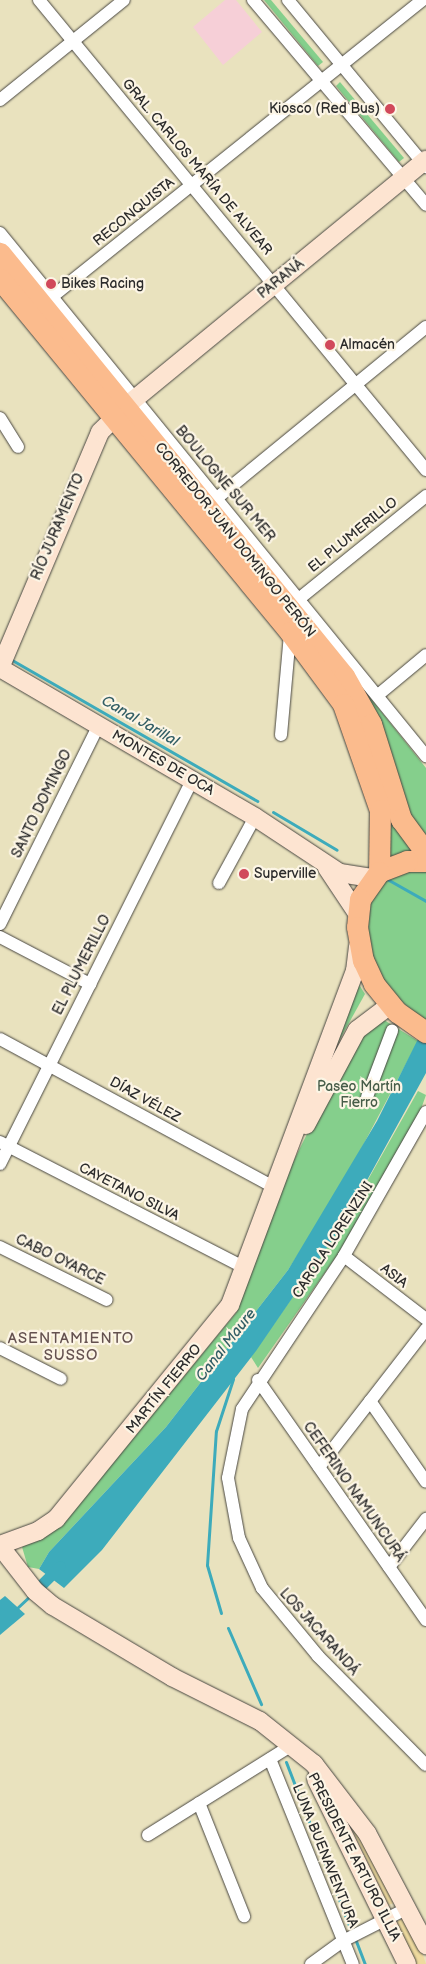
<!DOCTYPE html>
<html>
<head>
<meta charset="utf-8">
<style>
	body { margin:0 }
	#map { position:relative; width:426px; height:1964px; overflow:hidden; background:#e9e2be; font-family:"Balsamiq Sans",sans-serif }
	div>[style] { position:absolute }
	.built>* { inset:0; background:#f6cfd7 }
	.green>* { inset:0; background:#85cf8c }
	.sand>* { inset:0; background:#eeda9e }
	.water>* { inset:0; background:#3dabbb }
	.stream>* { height:3px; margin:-1.5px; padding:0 1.5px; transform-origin:1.5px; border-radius:1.5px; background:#3dabbb }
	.canal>* { height:11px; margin:-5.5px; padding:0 5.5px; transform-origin:5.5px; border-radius:5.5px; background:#3dabbb }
	.roads { filter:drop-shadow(0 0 1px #484641) drop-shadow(0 0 1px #484641) }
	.street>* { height:12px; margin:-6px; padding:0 6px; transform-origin:6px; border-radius:6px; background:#fff }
	.secondary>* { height:18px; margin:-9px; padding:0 9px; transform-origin:9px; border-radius:9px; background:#fde4d1 }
	.highway>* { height:21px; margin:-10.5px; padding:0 10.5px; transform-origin:10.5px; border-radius:10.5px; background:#fbbb8d }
	.dots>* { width:14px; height:14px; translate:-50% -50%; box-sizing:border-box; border:2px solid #fcf5e5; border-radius:50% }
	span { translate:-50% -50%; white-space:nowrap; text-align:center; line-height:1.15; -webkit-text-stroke:4.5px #fcf5e5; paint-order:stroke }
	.poi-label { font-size:14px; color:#2b2b2b }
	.right { translate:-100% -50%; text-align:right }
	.left { translate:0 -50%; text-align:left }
	.street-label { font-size:14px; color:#2b2b2b }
	.park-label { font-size:14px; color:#465c48 }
	.water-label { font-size:15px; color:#325e65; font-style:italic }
	.neighbourhood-label { font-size:15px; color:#64514f; letter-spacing:1px }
</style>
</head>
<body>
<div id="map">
	<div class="built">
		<i style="clip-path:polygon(225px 0,236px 0,262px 32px,223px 65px,193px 27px)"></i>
	</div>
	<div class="green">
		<i style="clip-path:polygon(264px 0,271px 0,323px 62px,318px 66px)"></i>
		<i style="clip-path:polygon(340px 82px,404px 158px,399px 162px,336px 86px)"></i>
		<i style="clip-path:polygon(368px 695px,426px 768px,426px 842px,407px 817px)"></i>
		<i style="clip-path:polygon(385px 787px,415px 852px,384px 858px)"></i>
		<i style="clip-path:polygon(407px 871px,426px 872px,426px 1022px,397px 998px,376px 969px,368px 936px,367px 914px,375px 893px,385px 881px)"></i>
		<i style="clip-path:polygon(358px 983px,365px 994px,334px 1050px)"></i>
		<i style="clip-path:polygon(384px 1020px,418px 1041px,341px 1187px,288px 1270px,166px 1427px,49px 1552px,39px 1569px,28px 1567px,22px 1547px,62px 1524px,236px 1313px,289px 1170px,331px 1086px,365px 1031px)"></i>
		<i style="clip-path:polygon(418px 1091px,426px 1095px,421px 1109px,338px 1254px,258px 1368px,251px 1357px,343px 1224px)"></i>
	</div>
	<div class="sand">
		<i style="clip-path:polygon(346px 1816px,394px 1897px,394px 1903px,388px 1905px)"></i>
		<i style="clip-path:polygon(403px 1918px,416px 1935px,426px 1964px,412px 1964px,395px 1923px)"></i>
	</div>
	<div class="water">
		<i style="clip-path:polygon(426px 1023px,426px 1073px,343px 1224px,256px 1351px,102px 1550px,64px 1588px,39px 1569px,49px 1552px,166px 1427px,288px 1270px,377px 1121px)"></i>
		<i style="clip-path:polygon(5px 1596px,25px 1614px,0 1635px,0 1600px)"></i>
	</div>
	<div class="stream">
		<i style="left:12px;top:660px;width:283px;rotate:29.9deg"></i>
		<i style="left:273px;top:812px;width:74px;rotate:30.7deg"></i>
		<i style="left:387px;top:879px;width:45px;rotate:29.4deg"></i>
		<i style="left:16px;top:1609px;width:21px;rotate:-43deg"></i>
		<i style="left:221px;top:1613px;width:50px;rotate:-106.3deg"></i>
		<i style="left:207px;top:1565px;width:134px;rotate:-86.2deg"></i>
		<i style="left:216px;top:1431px;width:55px;rotate:-71.9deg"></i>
		<i style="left:228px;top:1628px;width:83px;rotate:66.5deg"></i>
		<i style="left:286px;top:1762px;width:175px;rotate:68.9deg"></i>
		<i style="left:356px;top:1941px;width:25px;rotate:69deg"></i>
	</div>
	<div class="canal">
		<i style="left:35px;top:1591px;width:35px;rotate:-45deg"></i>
	</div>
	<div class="roads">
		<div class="street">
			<i style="left:39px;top:0;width:609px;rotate:50.53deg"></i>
			<i style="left:253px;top:0;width:268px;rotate:49.8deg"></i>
			<i style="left:288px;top:0;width:217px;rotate:50.4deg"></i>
			<i style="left:0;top:100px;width:159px;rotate:-38.9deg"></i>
			<i style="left:0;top:233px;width:675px;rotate:50.84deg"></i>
			<i style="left:53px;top:296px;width:473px;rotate:-38.7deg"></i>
			<i style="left:0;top:418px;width:34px;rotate:58deg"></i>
			<i style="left:217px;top:498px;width:270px;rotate:-39.3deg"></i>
			<i style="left:300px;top:598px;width:162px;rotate:-39deg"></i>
			<i style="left:378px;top:695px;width:62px;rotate:-39.8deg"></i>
			<i style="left:281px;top:735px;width:101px;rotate:-84.9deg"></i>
			<i style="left:219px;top:883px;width:75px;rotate:-61.4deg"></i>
			<i style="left:0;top:924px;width:222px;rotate:-63.6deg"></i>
			<i style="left:0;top:937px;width:102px;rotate:27.6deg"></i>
			<i style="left:0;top:1039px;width:313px;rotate:28.4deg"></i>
			<i style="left:367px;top:1097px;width:71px;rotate:-69.3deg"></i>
			<i style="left:426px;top:1112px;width:166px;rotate:119.7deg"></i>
			<i style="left:344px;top:1256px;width:184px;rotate:123.7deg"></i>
			<i style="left:242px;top:1409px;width:70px;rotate:101.5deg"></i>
			<i style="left:228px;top:1478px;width:61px;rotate:79.6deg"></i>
			<i style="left:239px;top:1538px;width:55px;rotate:65.3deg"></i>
			<i style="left:262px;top:1588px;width:88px;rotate:50.5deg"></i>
			<i style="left:318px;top:1656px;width:153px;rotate:45.3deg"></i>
			<i style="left:0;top:1142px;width:276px;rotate:27.2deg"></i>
			<i style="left:0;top:1164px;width:429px;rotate:-63.4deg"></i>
			<i style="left:0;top:1247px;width:119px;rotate:26.4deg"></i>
			<i style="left:344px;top:1256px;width:103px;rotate:37.5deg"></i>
			<i style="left:0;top:1348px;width:68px;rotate:26.9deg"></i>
			<i style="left:258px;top:1380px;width:293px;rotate:55deg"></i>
			<i style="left:370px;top:1401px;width:98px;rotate:55.3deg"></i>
			<i style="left:319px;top:1467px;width:175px;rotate:-52.2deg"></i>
			<i style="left:389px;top:1567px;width:61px;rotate:-52.4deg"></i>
			<i style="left:270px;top:1759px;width:221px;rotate:68deg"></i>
			<i style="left:199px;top:1803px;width:122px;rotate:68.3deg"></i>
			<i style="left:148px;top:1835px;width:170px;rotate:-32deg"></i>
			<i style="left:311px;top:1964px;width:39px;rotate:-36deg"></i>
			<i style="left:343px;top:1941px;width:73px;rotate:-26.9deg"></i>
		</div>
		<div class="secondary">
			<i style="left:0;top:668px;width:256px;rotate:-67deg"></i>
			<i style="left:100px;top:432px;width:43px;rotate:-44.1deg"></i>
			<i style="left:131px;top:402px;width:382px;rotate:-39.4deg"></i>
			<i style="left:0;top:668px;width:295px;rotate:30.3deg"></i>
			<i style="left:255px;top:817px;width:102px;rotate:33.4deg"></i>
			<i style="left:340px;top:873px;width:32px;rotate:9deg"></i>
			<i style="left:327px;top:868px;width:54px;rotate:56.3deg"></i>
			<i style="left:306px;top:1125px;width:108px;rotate:-61.8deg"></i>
			<i style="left:357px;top:1030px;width:41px;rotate:-37.1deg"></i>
			<i style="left:0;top:1545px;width:40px;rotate:-20.2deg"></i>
			<i style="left:38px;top:1531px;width:22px;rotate:-34deg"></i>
			<i style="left:56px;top:1519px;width:276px;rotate:-50.9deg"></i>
			<i style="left:230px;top:1305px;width:357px;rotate:-69.5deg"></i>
			<i style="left:355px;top:971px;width:24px;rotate:-83deg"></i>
			<i style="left:0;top:1546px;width:57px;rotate:52.1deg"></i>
			<i style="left:35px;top:1591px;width:23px;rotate:40deg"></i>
			<i style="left:53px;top:1606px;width:139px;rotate:30.8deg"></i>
			<i style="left:172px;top:1677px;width:98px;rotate:26.6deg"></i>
			<i style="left:260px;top:1721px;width:69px;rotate:38.5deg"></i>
			<i style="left:314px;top:1764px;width:87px;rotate:52.5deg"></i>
			<i style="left:367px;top:1833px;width:127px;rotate:62.2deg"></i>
			<i style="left:316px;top:1779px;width:206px;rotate:63.8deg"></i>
		</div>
		<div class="highway">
			<i style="left:0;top:253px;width:545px;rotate:50.88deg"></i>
			<i style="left:344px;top:676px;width:55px;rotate:60.6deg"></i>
			<i style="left:371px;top:724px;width:100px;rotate:72.5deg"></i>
			<i style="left:401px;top:819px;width:42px;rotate:53.7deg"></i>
			<i style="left:0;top:279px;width:457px;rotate:50.6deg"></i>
			<i style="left:290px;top:632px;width:89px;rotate:53.6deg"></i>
			<i style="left:343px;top:704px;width:112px;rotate:70.8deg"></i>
			<i style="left:380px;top:810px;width:62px;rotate:90.9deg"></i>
			<i style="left:426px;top:861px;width:19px;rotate:180deg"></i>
			<i style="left:407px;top:861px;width:30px;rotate:159deg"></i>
			<i style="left:379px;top:872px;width:33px;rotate:125deg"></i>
			<i style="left:360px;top:899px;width:28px;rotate:96deg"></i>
			<i style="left:357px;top:927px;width:34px;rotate:80deg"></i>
			<i style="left:363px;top:960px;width:26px;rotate:65deg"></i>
			<i style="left:374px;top:984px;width:36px;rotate:51deg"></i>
			<i style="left:397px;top:1012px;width:35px;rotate:35deg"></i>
		</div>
	</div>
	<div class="dots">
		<i style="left:390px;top:109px;background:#d1495b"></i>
		<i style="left:51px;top:284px;background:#d1495b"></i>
		<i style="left:330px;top:345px;background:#d1495b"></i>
		<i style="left:244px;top:874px;background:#d1495b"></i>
	</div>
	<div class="poi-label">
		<span class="right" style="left:380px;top:109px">Kiosco (Red Bus)</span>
		<span class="left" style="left:61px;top:284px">Bikes Racing</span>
		<span class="left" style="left:340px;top:345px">Almacén</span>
		<span class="left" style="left:254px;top:874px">Superville</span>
	</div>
	<div class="street-label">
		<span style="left:197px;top:167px;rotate:50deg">GRAL. CARLOS MARÍA DE ALVEAR</span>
		<span style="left:134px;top:212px;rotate:-39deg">RECONQUISTA</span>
		<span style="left:281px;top:279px;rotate:-39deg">PARANÁ</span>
		<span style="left:225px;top:484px;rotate:50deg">BOULOGNE SUR MER</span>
		<span style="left:58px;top:527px;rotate:-67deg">RÍO JURAMENTO</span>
		<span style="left:353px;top:535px;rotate:-39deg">EL PLUMERILLO</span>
		<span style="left:235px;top:540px;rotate:51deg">CORREDOR JUAN DOMINGO PERÓN</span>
		<span style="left:163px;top:763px;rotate:30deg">MONTES DE OCA</span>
		<span style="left:42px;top:804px;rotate:-64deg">SANTO DOMINGO</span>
		<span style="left:82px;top:965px;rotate:-63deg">EL PLUMERILLO</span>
		<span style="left:145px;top:1100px;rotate:29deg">DÍAZ VÉLEZ</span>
		<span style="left:129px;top:1192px;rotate:27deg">CAYETANO SILVA</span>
		<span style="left:333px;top:1240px;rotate:-57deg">CAROLA LORENZINI</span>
		<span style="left:60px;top:1260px;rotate:26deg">CABO OYARCE</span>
		<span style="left:394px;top:1276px;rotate:38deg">ASIA</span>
		<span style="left:164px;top:1389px;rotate:-51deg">MARTÍN FIERRO</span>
		<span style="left:354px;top:1492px;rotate:55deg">CEFERINO NAMUNCURÁ</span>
		<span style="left:319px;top:1632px;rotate:48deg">LOS JACARANDÁ</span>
		<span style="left:325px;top:1856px;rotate:68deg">LUNA BUENAVENTURA</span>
		<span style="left:354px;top:1857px;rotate:63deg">PRESIDENTE ARTURO ILLIA</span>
	</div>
	<div class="park-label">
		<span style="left:359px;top:1095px">Paseo Martín<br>Fierro</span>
	</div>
	<div class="water-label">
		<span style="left:140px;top:721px;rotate:30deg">Canal Jarillal</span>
		<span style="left:226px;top:1345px;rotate:-52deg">Canal Maure</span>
	</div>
	<div class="neighbourhood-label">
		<span style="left:71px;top:1347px">ASENTAMIENTO<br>SUSSO</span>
	</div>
</div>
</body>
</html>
